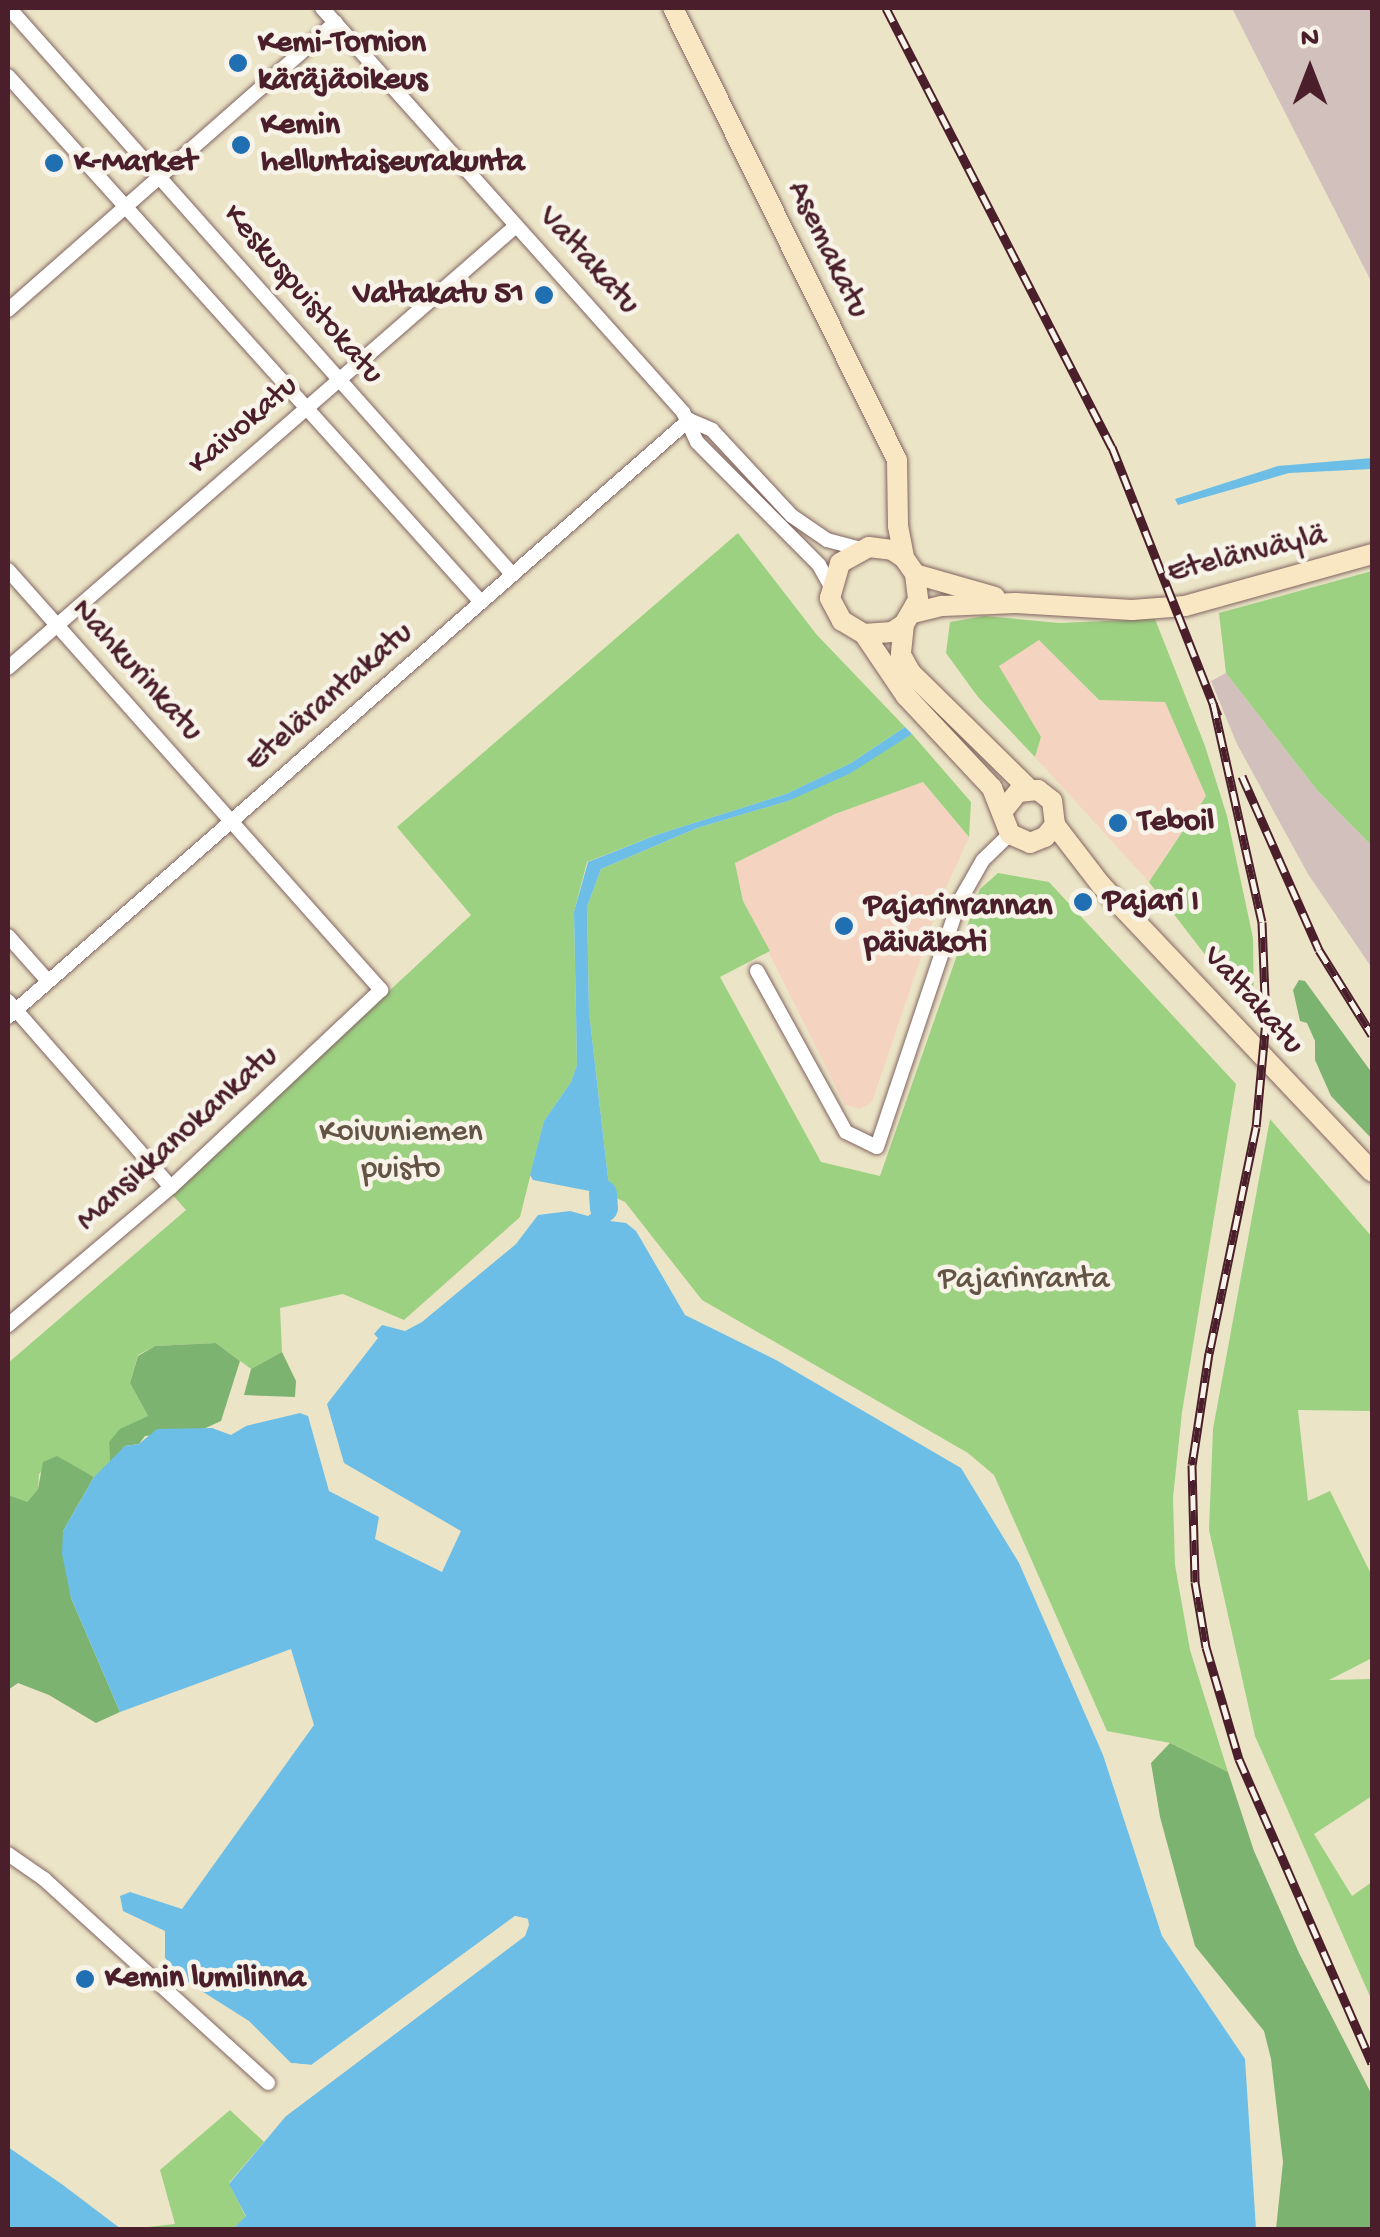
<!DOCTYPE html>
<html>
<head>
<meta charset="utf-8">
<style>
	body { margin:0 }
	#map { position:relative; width:1380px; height:2237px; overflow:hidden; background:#ebe4c6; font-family:"Gochi Hand",sans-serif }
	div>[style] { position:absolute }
	.built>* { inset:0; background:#f5d3c1 }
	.industrial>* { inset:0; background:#d1c0bc }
	.green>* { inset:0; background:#9cd182 }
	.forest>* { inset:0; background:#7db370 }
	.water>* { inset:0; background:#6cbee7 }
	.pier>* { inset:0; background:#ebe4c6 }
	.river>* { height:28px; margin:-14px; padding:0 14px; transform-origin:14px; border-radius:14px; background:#6cbee7 }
	.roads { filter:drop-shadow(0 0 2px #826461) drop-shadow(0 0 2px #826461) }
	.minor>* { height:14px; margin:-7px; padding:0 7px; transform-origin:7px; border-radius:7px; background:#fff }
	.secondary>* { height:20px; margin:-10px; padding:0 10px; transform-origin:10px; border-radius:10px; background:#f9e7c3 }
	.rail>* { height:9px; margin-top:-4.5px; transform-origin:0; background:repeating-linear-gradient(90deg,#f7f3e8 0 15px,#4a1f2b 0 30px); box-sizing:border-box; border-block:2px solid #4a1f2b }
	.dots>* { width:28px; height:28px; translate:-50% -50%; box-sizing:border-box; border:5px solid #f7f3e8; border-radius:50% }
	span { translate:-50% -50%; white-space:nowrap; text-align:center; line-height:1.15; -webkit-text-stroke:9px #f7f3e8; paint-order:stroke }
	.poi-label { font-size:32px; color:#4a1f2b; font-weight:700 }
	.left { translate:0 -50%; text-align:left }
	.right { translate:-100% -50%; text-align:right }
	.street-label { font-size:32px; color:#4a1f2b }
	.park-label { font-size:32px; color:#635445 }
	.frame { position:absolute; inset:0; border:10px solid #4a1f2b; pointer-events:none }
	.north { position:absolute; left:1260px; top:20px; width:100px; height:100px; -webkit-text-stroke:8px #f7f3e8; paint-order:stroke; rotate:0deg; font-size:28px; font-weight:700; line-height:40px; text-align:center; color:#4a1f2b }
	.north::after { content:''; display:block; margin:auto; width:35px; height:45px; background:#4a1f2b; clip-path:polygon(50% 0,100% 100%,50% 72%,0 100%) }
</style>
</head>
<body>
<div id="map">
	<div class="built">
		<i style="clip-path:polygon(1039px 639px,1098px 700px,1165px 701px,1206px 796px,1149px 882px,1035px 757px,1041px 737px,999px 666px)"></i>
		<i style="clip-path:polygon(923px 782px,969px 837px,940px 901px,872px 1102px,860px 1109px,845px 1105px,743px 901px,735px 863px,835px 814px)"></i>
	</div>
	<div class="industrial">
		<i style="clip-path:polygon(1232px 8px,1372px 8px,1372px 283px,1271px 85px)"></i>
		<i style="clip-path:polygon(1226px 673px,1317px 790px,1372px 846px,1372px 968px,1308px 874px,1237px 744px,1211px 681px)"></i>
	</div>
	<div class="green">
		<i style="clip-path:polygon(738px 533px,817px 635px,905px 727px,851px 763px,786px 794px,659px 834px,587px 862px,574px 912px,577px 1065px,571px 1082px,544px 1121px,520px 1217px,404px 1320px,343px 1294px,280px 1308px,282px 1352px,251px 1369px,216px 1343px,155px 1346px,138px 1355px,130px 1383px,148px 1416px,109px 1442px,110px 1464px,94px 1477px,57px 1457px,39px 1474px,38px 1489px,26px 1503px,8px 1495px,8px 1363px,186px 1210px,171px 1193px,471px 915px,397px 827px)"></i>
		<i style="clip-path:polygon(1372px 571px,1372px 846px,1317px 790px,1226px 673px,1219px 613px)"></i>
		<i style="clip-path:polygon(985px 616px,1059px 623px,1155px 619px,1205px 746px,1227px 816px,1253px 938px,1254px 1018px,1149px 882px,1206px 796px,1165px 702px,1099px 700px,1039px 640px,999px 666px,1041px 737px,1035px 757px,978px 697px,946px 653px,950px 622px)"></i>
		<i style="clip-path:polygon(912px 734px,971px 802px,969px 837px,923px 782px,835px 814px,735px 863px,743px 901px,770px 951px,720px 977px,821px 1162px,880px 1176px,980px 889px,998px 873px,1049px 882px,1236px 1084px,1182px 1412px,1173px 1498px,1175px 1565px,1190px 1650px,1228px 1772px,1170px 1743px,1107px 1731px,994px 1475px,968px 1453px,702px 1300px,625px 1202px,610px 1195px,589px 1012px,587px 907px,601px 869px,697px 828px,788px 801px)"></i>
		<i style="clip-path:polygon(1270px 1119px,1372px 1237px,1372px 1411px,1298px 1410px,1308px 1501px,1330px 1491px,1372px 1576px,1372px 1658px,1329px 1680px,1372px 1679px,1372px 1796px,1314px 1834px,1352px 1896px,1372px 1882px,1372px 2001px,1255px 1736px,1209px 1530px,1213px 1429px)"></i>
		<i style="clip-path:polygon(230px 2110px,264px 2142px,229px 2183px,246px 2217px,233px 2229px,121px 2230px,175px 2224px,160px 2170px)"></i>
	</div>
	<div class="forest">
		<i style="clip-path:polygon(1299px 980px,1305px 981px,1372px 1073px,1372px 1139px,1331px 1096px,1315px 1060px,1315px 1041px,1307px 1023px,1300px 1021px,1293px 990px)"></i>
		<i style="clip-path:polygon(216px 1343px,240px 1361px,221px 1421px,199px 1431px,145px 1436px,139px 1444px,125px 1446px,110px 1464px,109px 1442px,120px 1429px,148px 1416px,130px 1383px,138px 1356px,155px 1346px)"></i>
		<i style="clip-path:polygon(282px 1352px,296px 1381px,295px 1397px,244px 1395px,251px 1369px)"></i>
		<i style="clip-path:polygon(57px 1456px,94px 1477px,63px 1531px,71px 1598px,120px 1712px,96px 1723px,49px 1695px,18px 1683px,8px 1690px,8px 1495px,27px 1502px,38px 1489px,43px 1462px)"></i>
		<i style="clip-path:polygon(1170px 1743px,1228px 1772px,1254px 1851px,1299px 1953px,1372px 2095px,1372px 2229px,1276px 2229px,1283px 2162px,1271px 2059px,1264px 2031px,1195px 1946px,1160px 1817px,1151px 1763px)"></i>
	</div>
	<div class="water">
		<i style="clip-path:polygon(1372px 458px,1372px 469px,1289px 473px,1178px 505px,1175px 499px,1278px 466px)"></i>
		<i style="clip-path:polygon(905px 727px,912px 734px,849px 774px,788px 801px,697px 828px,601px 869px,587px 907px,589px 1012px,610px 1195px,533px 1180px,530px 1175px,544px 1121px,571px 1082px,577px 1065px,574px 912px,588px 862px,659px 834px,786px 794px,851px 763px)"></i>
		<i style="clip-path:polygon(601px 1207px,610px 1221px,626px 1223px,636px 1231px,685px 1315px,776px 1360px,961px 1468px,1019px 1563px,1103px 1755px,1162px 1936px,1245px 2059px,1256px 2229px,233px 2229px,246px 2216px,229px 2184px,286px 2116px,525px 1936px,529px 1925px,528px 1919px,515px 1916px,311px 2065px,291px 2063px,249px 2021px,189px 1983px,165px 1958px,165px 1931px,123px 1911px,120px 1896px,130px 1892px,182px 1909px,314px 1725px,291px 1649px,120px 1712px,71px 1598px,62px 1554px,63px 1531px,94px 1477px,125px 1446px,139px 1444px,157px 1429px,212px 1428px,231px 1435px,246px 1426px,300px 1413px,308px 1416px,329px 1491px,379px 1517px,375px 1539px,442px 1572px,461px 1531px,344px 1463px,327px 1404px,378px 1338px,374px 1334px,382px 1325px,405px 1331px,422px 1322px,516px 1244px,538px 1215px,570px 1211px,588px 1216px)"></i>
		<i style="clip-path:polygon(8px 2147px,63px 2185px,121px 2229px,8px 2229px)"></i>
	</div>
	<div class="pier">
		<i style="clip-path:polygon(515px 1916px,528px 1919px,525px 1936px,286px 2116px,284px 2111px,353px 2055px,521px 1932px,524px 1922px,516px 1921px,314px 2069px,299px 2071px,291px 2063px,312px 2065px)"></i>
	</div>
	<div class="river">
		<i style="left:603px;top:1194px;width:14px;rotate:86deg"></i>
	</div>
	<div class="roads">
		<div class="minor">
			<i style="left:9px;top:8px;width:757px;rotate:48.37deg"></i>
			<i style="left:322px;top:8px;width:542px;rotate:48.22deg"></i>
			<i style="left:683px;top:412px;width:33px;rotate:65deg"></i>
			<i style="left:697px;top:442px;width:173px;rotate:45.2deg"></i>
			<i style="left:819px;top:565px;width:23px;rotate:61deg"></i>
			<i style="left:8px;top:76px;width:707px;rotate:48.04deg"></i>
			<i style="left:8px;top:310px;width:436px;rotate:-41.3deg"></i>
			<i style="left:689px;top:420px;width:25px;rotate:23deg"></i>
			<i style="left:712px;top:430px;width:117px;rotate:47.1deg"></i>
			<i style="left:792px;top:516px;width:42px;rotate:34.4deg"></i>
			<i style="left:827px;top:540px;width:34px;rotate:15deg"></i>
			<i style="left:8px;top:570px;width:562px;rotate:48.39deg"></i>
			<i style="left:381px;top:990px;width:288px;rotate:136.8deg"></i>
			<i style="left:171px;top:1187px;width:214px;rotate:139.7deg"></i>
			<i style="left:8px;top:668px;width:673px;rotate:-41.03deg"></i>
			<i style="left:8px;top:936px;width:60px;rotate:48.4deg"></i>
			<i style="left:757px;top:971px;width:184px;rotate:61.1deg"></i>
			<i style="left:846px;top:1132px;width:34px;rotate:26deg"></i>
			<i style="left:877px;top:1147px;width:258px;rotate:-71.5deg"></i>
			<i style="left:959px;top:902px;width:48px;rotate:-60.3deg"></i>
			<i style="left:983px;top:860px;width:37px;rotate:-44deg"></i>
			<i style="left:8px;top:1001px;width:247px;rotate:48.8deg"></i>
			<i style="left:8px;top:1017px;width:906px;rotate:-41.24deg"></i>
			<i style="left:8px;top:1854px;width:44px;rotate:34.8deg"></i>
			<i style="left:44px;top:1879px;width:303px;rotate:42.3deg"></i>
		</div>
		<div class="secondary">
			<i style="left:673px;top:8px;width:504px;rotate:63.64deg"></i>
			<i style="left:897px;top:460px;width:66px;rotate:89.1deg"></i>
			<i style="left:898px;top:526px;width:33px;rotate:79deg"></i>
			<i style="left:904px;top:558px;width:19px;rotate:55deg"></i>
			<i style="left:915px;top:574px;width:26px;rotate:83deg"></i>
			<i style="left:918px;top:600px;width:28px;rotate:120deg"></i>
			<i style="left:904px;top:624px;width:14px;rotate:146deg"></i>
			<i style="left:892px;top:632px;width:28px;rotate:176deg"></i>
			<i style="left:864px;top:634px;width:26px;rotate:-149deg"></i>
			<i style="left:842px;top:621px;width:26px;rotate:-118deg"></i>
			<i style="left:830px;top:598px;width:36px;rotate:-74deg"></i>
			<i style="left:840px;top:563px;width:33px;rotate:-29deg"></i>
			<i style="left:869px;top:547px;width:23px;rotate:7deg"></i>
			<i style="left:892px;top:550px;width:14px;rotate:34deg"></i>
			<i style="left:915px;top:574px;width:83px;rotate:16deg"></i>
			<i style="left:913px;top:613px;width:30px;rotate:-14deg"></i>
			<i style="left:942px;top:606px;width:74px;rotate:-2.3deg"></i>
			<i style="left:1016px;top:603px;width:116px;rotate:3.5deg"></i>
			<i style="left:1132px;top:610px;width:53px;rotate:-4.3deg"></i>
			<i style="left:1185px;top:606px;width:194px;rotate:-15.5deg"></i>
			<i style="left:904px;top:624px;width:31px;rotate:96deg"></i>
			<i style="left:901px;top:655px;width:21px;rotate:61deg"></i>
			<i style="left:911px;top:673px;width:165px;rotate:44.5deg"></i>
			<i style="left:864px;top:634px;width:75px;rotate:55.9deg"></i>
			<i style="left:906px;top:696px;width:126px;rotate:46.9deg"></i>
			<i style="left:992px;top:788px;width:49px;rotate:68.6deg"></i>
			<i style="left:1010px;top:834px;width:22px;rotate:24deg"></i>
			<i style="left:1030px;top:843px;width:16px;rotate:-22deg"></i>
			<i style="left:1045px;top:837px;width:16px;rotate:-50deg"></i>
			<i style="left:1055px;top:825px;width:24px;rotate:-97deg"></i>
			<i style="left:1052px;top:801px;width:18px;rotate:-142deg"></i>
			<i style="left:1038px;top:790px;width:20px;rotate:174deg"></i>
			<i style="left:1018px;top:792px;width:22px;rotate:129deg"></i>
			<i style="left:1055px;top:825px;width:76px;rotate:52.5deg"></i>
			<i style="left:1101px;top:885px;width:395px;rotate:46.6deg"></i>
		</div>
	</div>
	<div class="rail">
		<i style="left:886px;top:8px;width:494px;rotate:62.8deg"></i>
		<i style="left:1112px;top:447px;width:289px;rotate:68.5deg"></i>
		<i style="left:1213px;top:703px;width:224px;rotate:77.4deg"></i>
		<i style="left:1262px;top:922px;width:98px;rotate:87.7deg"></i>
		<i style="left:1266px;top:1020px;width:107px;rotate:95.3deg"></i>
		<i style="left:1256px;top:1127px;width:231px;rotate:101.7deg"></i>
		<i style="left:1209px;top:1353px;width:113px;rotate:98.6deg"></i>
		<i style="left:1192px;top:1465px;width:117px;rotate:88.5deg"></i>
		<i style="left:1195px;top:1582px;width:66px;rotate:80.4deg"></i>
		<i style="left:1206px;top:1647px;width:117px;rotate:73.6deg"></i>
		<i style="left:1239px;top:1759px;width:332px;rotate:66.4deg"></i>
		<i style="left:1242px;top:776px;width:190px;rotate:66.1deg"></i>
		<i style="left:1319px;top:950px;width:100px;rotate:58.1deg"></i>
	</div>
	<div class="dots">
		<i style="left:238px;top:63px;background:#1f6fb2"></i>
		<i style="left:241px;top:145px;background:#1f6fb2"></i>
		<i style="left:54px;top:163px;background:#1f6fb2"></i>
		<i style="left:544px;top:295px;background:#1f6fb2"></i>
		<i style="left:1118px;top:823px;background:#1f6fb2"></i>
		<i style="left:1083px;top:902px;background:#1f6fb2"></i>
		<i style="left:844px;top:926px;background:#1f6fb2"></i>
		<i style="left:85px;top:1979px;background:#1f6fb2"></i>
	</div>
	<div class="poi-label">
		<span class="left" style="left:258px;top:63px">Kemi-Tornion<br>käräjäoikeus</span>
		<span class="left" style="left:261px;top:145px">Kemin<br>helluntaiseurakunta</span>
		<span class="left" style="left:74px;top:163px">K-Market</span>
		<span class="right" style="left:524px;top:295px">Valtakatu 51</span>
		<span class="left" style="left:1138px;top:823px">Teboil</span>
		<span class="left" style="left:1103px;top:902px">Pajari I</span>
		<span class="left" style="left:864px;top:926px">Pajarinrannan<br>päiväkoti</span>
		<span class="left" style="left:105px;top:1979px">Kemin lumilinna</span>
	</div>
	<div class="street-label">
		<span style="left:827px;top:250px;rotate:64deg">Asemakatu</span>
		<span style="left:588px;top:261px;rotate:48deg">Valtakatu</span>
		<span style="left:302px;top:295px;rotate:49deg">Keskuspuistokatu</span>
		<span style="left:244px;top:426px;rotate:-41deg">Kaivokatu</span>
		<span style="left:1247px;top:555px;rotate:-14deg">Etelänväylä</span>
		<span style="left:136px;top:671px;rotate:48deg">Nahkurinkatu</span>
		<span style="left:330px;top:698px;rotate:-41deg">Etelärantakatu</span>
		<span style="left:1252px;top:1001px;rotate:48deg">Valtakatu</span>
		<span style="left:178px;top:1139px;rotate:-42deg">Mansikkanokankatu</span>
	</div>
	<div class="park-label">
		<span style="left:401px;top:1152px">Koivuniemen<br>puisto</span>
		<span style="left:1024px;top:1280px">Pajarinranta</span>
	</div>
	<div class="frame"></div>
	<div class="north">N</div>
</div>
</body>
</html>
